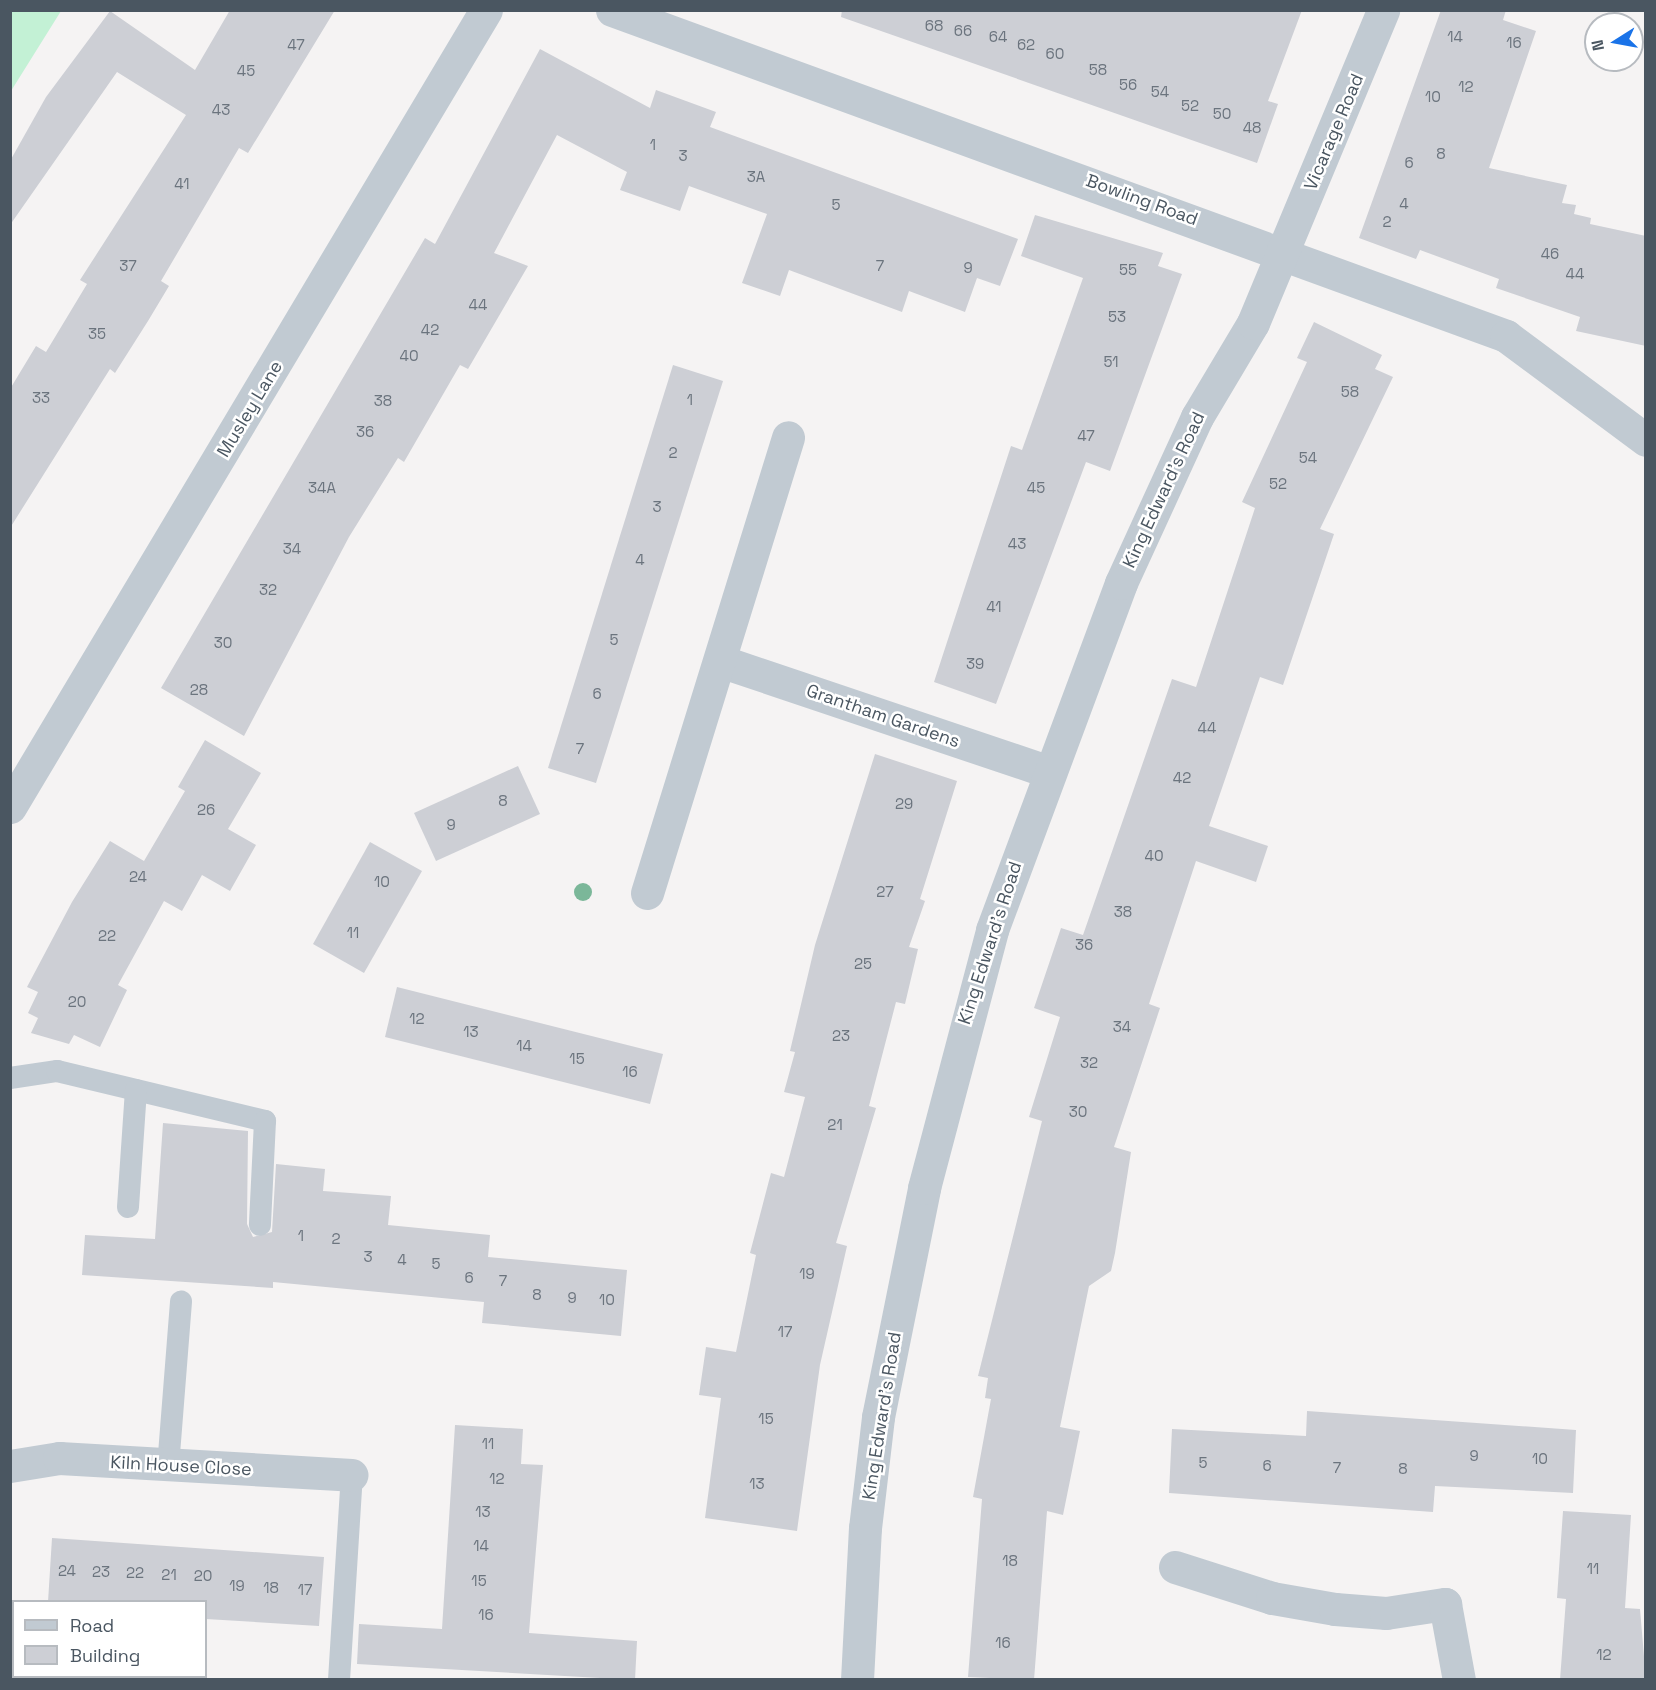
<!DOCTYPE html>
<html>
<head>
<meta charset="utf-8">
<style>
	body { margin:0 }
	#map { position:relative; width:1656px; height:1690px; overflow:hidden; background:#f5f3f3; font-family:"Space Grotesk",sans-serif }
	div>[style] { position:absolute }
	.green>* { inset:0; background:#c3f1d5 }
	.building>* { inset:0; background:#cdcfd5 }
	.lane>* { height:22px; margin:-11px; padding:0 11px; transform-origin:11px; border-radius:11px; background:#c1cad2 }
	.street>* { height:33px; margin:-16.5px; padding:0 16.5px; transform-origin:16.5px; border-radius:16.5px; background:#c1cad2 }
	.trees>* { width:18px; height:18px; margin:-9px; border-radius:50%; background:#7bb799 }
	span { translate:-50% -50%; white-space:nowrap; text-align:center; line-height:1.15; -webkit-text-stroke:5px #fff; paint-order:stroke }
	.number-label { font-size:15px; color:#6b747e }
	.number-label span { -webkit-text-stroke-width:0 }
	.street-label { font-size:18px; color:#4a5661 }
	.frame { position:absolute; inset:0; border:12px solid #4a5661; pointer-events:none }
	.legend { position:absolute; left:12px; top:1600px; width:195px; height:78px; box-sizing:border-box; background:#fff; border:2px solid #b7bbc0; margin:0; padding:8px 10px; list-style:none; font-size:18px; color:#4a5661 }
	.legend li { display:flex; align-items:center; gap:12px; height:30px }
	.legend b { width:30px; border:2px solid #b7bbc0 }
	.north { position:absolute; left:1584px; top:12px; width:60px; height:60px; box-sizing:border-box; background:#fff; border:2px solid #b7bbc0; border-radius:50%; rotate:259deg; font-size:16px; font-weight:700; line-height:24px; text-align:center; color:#4a5661 }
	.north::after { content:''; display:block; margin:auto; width:21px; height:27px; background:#1a73e8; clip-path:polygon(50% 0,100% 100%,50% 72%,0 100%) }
</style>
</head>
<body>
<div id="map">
	<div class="green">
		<i style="clip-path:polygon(11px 10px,61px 11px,11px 91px,10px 11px)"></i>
	</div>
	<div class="building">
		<i style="clip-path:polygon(230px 10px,335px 10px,248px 153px,239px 148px,161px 281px,169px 286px,148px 321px,115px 373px,110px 369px,10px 528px,10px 389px,36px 346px,46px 352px,87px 284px,80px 280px,186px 115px,117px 72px,10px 225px,10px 161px,46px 97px,110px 11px,195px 70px)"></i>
		<i style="clip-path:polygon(842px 10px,1302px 10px,1268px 101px,1278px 104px,1257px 163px,841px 17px)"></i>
		<i style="clip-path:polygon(1441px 10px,1506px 10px,1503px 20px,1536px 31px,1489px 168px,1567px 185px,1562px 203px,1576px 205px,1574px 214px,1591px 218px,1590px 224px,1646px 236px,1646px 346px,1576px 331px,1580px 317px,1496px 288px,1499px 279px,1420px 250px,1416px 259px,1359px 238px)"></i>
		<i style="clip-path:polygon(540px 49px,650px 108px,656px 90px,716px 112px,710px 127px,1018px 239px,1000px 286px,977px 278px,965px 312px,909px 291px,902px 312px,789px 270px,780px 296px,742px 283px,767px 214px,689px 186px,680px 211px,620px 190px,627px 172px,557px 135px,494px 253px,528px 266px,468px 369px,460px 365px,404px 462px,398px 458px,349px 537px,244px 736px,161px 688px,425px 238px,435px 244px)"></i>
		<i style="clip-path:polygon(1035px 215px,1163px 253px,1158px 266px,1182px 274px,1110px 471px,1086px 462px,996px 704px,934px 682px,1011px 446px,1022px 450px,1083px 278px,1021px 256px)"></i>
		<i style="clip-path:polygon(1314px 322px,1382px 355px,1375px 369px,1393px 377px,1320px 529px,1334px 534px,1283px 685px,1260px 677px,1209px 826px,1268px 846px,1256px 882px,1196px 861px,1149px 1004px,1160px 1008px,1114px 1147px,1131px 1152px,1115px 1253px,1111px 1271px,1089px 1286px,1060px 1427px,1080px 1431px,1063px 1515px,1047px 1511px,1034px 1680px,968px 1677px,982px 1499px,973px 1497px,991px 1399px,985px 1398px,988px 1378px,978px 1376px,1042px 1121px,1029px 1117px,1060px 1017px,1034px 1008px,1061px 928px,1083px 935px,1172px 679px,1196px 687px,1255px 508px,1242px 502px,1307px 362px,1297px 358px)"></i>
		<i style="clip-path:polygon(673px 365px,723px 381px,596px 783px,548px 768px)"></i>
		<i style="clip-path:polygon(205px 740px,261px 773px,228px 829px,256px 845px,230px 891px,202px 875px,182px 911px,164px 901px,118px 985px,127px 990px,100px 1047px,74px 1035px,69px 1044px,31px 1033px,38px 1018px,28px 1013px,38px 992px,27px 987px,72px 902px,110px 841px,144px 861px,185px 791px,178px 787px)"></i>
		<i style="clip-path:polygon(875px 754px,957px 781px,920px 899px,925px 901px,909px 947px,918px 949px,905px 1004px,896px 1002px,869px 1106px,876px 1108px,836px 1243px,847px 1246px,820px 1365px,797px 1531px,705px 1518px,721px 1398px,699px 1395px,706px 1347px,736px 1352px,756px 1255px,750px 1253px,771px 1173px,784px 1177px,805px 1097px,784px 1092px,795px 1052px,790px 1051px,815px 945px)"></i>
		<i style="clip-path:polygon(518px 766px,540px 814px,436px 861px,414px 813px)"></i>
		<i style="clip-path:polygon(370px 842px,422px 871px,364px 973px,313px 944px)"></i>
		<i style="clip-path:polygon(397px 987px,663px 1054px,650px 1104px,385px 1037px)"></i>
		<i style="clip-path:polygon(163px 1123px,248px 1131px,247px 1224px,253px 1237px,272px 1232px,276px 1164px,325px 1169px,323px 1191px,391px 1196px,388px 1225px,490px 1235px,488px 1257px,627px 1270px,621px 1336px,482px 1323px,484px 1302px,273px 1282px,273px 1288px,82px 1275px,85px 1235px,155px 1239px)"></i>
		<i style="clip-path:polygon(1307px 1411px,1576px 1430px,1573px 1493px,1435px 1486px,1433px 1512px,1169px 1493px,1172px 1429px,1306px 1436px)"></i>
		<i style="clip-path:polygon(455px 1425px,523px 1429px,521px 1464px,543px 1465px,529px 1633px,637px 1641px,635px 1680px,357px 1664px,359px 1624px,442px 1629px)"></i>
		<i style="clip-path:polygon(1563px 1511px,1631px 1515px,1625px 1608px,1640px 1609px,1646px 1680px,1560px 1680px,1566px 1599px,1557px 1598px)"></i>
		<i style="clip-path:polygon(52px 1538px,324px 1557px,319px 1626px,206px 1619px,206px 1602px,48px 1602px)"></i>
	</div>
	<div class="lane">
		<i style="left:10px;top:1078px;width:48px;rotate:-8.5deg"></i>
		<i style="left:57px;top:1071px;width:214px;rotate:13.5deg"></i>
		<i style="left:265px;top:1121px;width:104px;rotate:92.8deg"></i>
		<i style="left:128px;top:1207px;width:117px;rotate:-86.1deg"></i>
		<i style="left:168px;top:1467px;width:166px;rotate:-85.5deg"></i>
		<i style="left:339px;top:1680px;width:205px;rotate:-86.4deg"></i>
	</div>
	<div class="street">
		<i style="left:612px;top:10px;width:952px;rotate:20.03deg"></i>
		<i style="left:1506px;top:336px;width:174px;rotate:36.6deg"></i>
		<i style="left:720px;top:661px;width:345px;rotate:18.6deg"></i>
		<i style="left:10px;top:807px;width:928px;rotate:-59.15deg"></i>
		<i style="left:647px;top:893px;width:477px;rotate:-72.8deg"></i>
		<i style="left:10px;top:1466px;width:50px;rotate:-9.3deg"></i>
		<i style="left:59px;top:1458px;width:293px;rotate:3.3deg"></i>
		<i style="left:1175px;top:1567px;width:102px;rotate:17.7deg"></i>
		<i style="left:1272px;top:1598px;width:64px;rotate:9.9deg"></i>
		<i style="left:1335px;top:1609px;width:51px;rotate:4.5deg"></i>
		<i style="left:1386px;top:1613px;width:60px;rotate:-8.7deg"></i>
		<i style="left:1445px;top:1604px;width:77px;rotate:79.6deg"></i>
		<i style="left:857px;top:1680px;width:152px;rotate:-87deg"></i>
		<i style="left:865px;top:1528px;width:112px;rotate:-83.3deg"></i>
		<i style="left:878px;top:1417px;width:234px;rotate:-78.6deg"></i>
		<i style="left:924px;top:1188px;width:267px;rotate:-75.2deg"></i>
		<i style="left:992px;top:930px;width:370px;rotate:-69.6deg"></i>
		<i style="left:1121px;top:583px;width:183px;rotate:-65.4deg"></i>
		<i style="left:1197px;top:417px;width:109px;rotate:-59.2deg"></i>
		<i style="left:1253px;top:323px;width:339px;rotate:-67.4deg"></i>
	</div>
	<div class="trees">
		<i style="left:583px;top:892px"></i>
	</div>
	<div class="number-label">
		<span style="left:934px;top:26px">68</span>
		<span style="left:963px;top:31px">66</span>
		<span style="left:998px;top:37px">64</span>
		<span style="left:1455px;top:37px">14</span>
		<span style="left:1514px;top:43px">16</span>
		<span style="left:296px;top:45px">47</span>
		<span style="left:1026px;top:45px">62</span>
		<span style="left:1055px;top:54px">60</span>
		<span style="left:1098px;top:70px">58</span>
		<span style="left:246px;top:71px">45</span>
		<span style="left:1128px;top:85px">56</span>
		<span style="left:1466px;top:87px">12</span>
		<span style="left:1160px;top:92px">54</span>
		<span style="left:1433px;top:97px">10</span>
		<span style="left:1190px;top:106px">52</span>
		<span style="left:221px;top:110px">43</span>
		<span style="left:1222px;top:114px">50</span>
		<span style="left:1252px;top:128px">48</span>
		<span style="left:653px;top:145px">1</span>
		<span style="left:1441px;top:154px">8</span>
		<span style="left:683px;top:156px">3</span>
		<span style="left:1409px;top:163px">6</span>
		<span style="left:756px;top:177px">3A</span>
		<span style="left:182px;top:184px">41</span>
		<span style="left:1404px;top:204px">4</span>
		<span style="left:836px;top:205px">5</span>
		<span style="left:1387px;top:222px">2</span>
		<span style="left:1550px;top:254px">46</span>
		<span style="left:128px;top:266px">37</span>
		<span style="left:880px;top:266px">7</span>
		<span style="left:968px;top:268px">9</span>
		<span style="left:1128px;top:270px">55</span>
		<span style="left:1575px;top:274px">44</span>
		<span style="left:478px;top:305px">44</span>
		<span style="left:1117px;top:317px">53</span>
		<span style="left:430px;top:330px">42</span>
		<span style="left:97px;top:334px">35</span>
		<span style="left:409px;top:356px">40</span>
		<span style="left:1111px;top:362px">51</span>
		<span style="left:1350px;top:392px">58</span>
		<span style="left:41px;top:398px">33</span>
		<span style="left:690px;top:400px">1</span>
		<span style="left:383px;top:401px">38</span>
		<span style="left:365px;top:432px">36</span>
		<span style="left:1086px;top:436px">47</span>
		<span style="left:673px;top:453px">2</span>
		<span style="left:1308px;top:458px">54</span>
		<span style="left:1278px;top:484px">52</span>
		<span style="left:322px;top:488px">34A</span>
		<span style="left:1036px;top:488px">45</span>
		<span style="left:657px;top:507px">3</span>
		<span style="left:1017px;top:544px">43</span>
		<span style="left:292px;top:549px">34</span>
		<span style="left:640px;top:560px">4</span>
		<span style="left:268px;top:590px">32</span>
		<span style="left:994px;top:607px">41</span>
		<span style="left:614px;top:640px">5</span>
		<span style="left:223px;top:643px">30</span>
		<span style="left:975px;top:664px">39</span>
		<span style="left:199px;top:690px">28</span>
		<span style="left:597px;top:694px">6</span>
		<span style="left:1207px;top:728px">44</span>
		<span style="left:580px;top:749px">7</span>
		<span style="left:1182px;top:778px">42</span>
		<span style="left:503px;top:801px">8</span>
		<span style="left:904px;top:804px">29</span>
		<span style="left:206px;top:810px">26</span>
		<span style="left:451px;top:825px">9</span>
		<span style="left:1154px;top:856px">40</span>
		<span style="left:138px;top:877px">24</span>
		<span style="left:382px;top:882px">10</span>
		<span style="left:885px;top:892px">27</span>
		<span style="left:1123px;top:912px">38</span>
		<span style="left:353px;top:933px">11</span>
		<span style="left:107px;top:936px">22</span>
		<span style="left:1084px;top:945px">36</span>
		<span style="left:863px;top:964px">25</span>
		<span style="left:77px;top:1002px">20</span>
		<span style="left:417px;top:1019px">12</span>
		<span style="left:1122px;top:1027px">34</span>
		<span style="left:471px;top:1032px">13</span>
		<span style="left:841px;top:1036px">23</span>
		<span style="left:524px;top:1046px">14</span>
		<span style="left:577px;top:1059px">15</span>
		<span style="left:1089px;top:1063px">32</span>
		<span style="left:630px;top:1072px">16</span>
		<span style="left:1078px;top:1112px">30</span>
		<span style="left:835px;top:1125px">21</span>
		<span style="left:301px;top:1236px">1</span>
		<span style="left:336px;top:1239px">2</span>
		<span style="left:368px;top:1257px">3</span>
		<span style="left:402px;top:1260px">4</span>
		<span style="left:436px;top:1264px">5</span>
		<span style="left:807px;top:1274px">19</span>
		<span style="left:469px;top:1278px">6</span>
		<span style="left:503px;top:1281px">7</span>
		<span style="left:537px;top:1295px">8</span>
		<span style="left:572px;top:1298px">9</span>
		<span style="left:607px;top:1300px">10</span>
		<span style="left:785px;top:1332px">17</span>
		<span style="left:766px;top:1419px">15</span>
		<span style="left:488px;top:1444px">11</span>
		<span style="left:1474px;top:1456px">9</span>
		<span style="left:1540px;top:1459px">10</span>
		<span style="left:1203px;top:1463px">5</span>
		<span style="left:1267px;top:1466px">6</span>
		<span style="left:1337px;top:1468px">7</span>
		<span style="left:1403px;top:1469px">8</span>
		<span style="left:497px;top:1479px">12</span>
		<span style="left:757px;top:1484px">13</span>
		<span style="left:483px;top:1512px">13</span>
		<span style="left:481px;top:1546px">14</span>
		<span style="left:1010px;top:1561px">18</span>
		<span style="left:1593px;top:1569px">11</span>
		<span style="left:67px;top:1571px">24</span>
		<span style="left:101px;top:1572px">23</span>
		<span style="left:135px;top:1573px">22</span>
		<span style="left:169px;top:1575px">21</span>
		<span style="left:203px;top:1576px">20</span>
		<span style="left:479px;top:1581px">15</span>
		<span style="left:237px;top:1586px">19</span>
		<span style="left:271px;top:1588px">18</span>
		<span style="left:305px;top:1590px">17</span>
		<span style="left:486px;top:1615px">16</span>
		<span style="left:1003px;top:1643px">16</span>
		<span style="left:1604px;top:1655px">12</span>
	</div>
	<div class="street-label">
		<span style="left:1334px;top:132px;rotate:-67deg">Vicarage Road</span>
		<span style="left:1142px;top:200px;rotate:20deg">Bowling Road</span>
		<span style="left:250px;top:409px;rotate:-59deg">Musley Lane</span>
		<span style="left:1164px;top:490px;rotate:-65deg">King Edward's Road</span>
		<span style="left:883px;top:716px;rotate:19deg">Grantham Gardens</span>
		<span style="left:990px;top:943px;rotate:-72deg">King Edward's Road</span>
		<span style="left:882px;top:1416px;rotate:-81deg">King Edward's Road</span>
		<span style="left:181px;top:1466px;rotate:3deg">Kiln House Close</span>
	</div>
	<div class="frame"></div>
	<ul class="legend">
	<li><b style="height:8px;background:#c1cad2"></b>Road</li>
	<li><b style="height:16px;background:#cdcfd5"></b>Building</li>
	</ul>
	<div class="north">N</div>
</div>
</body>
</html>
